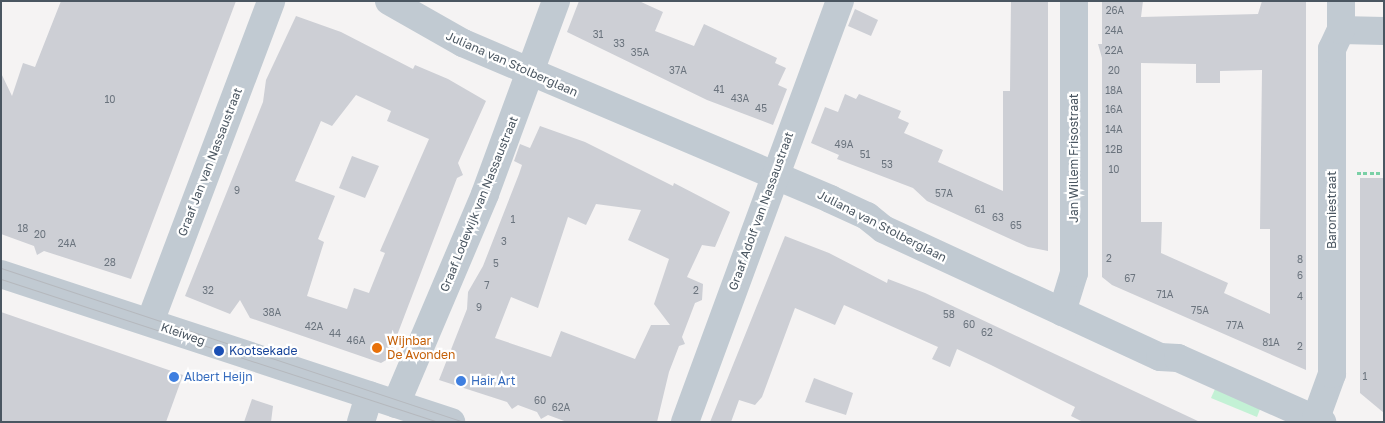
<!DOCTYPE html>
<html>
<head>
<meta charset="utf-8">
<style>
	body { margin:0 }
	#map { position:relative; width:1385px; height:423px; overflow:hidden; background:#f5f3f3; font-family:"Golos Text",sans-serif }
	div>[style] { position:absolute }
	.green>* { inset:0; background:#c3f1d5 }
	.building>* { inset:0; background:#cdcfd5 }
	.path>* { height:3px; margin-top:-1.5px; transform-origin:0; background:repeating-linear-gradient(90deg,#7ad0a6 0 4px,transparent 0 6.5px) }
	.minor>* { height:28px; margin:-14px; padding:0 14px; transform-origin:14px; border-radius:14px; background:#c1cad2 }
	.tram>* { height:1px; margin:-0.5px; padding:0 0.5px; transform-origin:0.5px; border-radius:0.5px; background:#b5b8bd }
	.dots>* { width:14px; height:14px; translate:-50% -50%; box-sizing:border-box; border:2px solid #fff; border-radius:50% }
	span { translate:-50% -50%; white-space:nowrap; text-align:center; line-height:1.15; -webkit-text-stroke:4.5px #fff; paint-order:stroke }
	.number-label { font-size:10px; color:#6b747e }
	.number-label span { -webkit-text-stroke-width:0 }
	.street-label { font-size:12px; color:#4a5661 }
	.food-label { font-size:12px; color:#c56008 }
	.left { translate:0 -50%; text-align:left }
	.transit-label { font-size:12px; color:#164399 }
	.shop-label { font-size:12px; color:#366cbe }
	.frame { position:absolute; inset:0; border:2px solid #4a5661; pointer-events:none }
</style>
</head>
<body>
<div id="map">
	<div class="green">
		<i style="clip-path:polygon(1215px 389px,1260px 409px,1257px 417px,1211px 398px)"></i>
	</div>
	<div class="building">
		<i style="clip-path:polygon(61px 1px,236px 1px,131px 279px,44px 251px,37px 255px,34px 246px,1px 234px,1px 73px,12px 96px,23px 63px,35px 67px)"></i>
		<i style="clip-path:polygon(579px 1px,639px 1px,663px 12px,655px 31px,694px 46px,704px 24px,777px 58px,775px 63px,786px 68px,778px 85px,787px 89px,773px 125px,707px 100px,567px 32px)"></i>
		<i style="clip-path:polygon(1011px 1px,1048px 1px,1048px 251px,1028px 247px,927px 201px,913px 188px,837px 159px,839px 155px,811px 143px,825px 107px,838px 112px,845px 94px,856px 99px,859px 94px,901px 111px,898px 118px,909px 123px,904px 133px,943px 150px,938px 162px,1003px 191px,1003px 91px,1010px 91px)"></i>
		<i style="clip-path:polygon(evenodd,1102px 1px,1143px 1px,1141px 17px,1258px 14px,1262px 1px,1306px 1px,1306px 370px,1112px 285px,1102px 277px,1102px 58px,1098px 44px,1102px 44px,1102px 1px,1141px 63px,1196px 64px,1196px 83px,1220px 83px,1220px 71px,1262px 70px,1260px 229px,1270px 229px,1270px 314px,1224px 293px,1228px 283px,1161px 253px,1162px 222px,1141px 222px,1141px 63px)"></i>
		<i style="clip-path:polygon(855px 9px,878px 20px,871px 36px,848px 26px)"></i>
		<i style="clip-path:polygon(evenodd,296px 16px,341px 32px,413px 69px,415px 65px,448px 79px,486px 101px,458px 163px,463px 175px,457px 178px,388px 359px,381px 363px,250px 318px,240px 300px,230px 314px,185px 296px,263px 102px,266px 80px,296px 16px,356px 95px,391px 111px,387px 121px,429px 139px,380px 251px,385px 253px,369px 293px,354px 288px,347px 309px,307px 296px,324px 242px,318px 239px,335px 196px,295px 181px,321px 121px,332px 126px,356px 95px)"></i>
		<i style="clip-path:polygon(evenodd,540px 126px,585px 142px,673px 186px,674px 183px,730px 212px,715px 247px,702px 245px,687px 277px,703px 284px,702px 300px,695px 303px,682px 337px,685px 344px,679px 346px,669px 372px,657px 422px,567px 422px,548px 415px,541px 419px,537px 412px,518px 405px,512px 409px,507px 402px,439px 380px,467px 309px,468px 292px,483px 266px,519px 174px,522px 165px,514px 161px,520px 144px,530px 148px,540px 126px,596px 204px,641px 210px,628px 240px,669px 259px,654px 304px,670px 325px,651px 325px,635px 359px,561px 331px,551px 357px,495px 338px,511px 297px,538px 308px,568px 217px,586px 225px,596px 204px)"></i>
		<i style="clip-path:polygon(352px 156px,379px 166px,365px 198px,339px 188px)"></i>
		<i style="clip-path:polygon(1360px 178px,1384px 178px,1384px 413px,1360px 393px)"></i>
		<i style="clip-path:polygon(785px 236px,829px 253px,887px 283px,888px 279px,925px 293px,1200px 422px,1083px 422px,1071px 416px,1075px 407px,991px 365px,957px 349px,950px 367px,932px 359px,938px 347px,844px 305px,835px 325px,795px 308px,762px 397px,755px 405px,739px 400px,731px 422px,710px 422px)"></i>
		<i style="clip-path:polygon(1px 312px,183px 375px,166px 422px,1px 422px)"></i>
		<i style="clip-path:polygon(814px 378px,853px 393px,846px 415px,805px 402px)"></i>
		<i style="clip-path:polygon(252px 399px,273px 406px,271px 422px,244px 422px)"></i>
	</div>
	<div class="path">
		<i style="left:1357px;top:173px;width:27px"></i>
	</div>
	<div class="minor">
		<i style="left:389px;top:1px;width:85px;rotate:29.6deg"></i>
		<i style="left:463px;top:43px;width:399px;rotate:23deg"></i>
		<i style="left:830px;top:199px;width:41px;rotate:24.7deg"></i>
		<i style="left:867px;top:216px;width:21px;rotate:39deg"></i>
		<i style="left:883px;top:229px;width:305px;rotate:24.8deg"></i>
		<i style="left:1160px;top:357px;width:18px;rotate:3deg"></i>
		<i style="left:1178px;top:358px;width:158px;rotate:24deg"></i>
		<i style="left:1341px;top:30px;width:43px;rotate:1.3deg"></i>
		<i style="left:1px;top:274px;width:474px;rotate:18.2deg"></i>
		<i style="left:1062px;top:312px;width:41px;rotate:-72.9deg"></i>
		<i style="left:1074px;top:273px;width:272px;rotate:-90deg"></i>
		<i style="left:150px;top:322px;width:343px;rotate:-69.3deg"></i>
		<i style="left:396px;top:404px;width:228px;rotate:-67deg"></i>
		<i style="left:485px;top:194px;width:206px;rotate:-69.8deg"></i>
		<i style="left:1316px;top:418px;width:47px;rotate:-70deg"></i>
		<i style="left:1332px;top:374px;width:325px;rotate:-90deg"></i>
		<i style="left:1332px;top:49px;width:21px;rotate:-65deg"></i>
		<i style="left:1341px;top:30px;width:29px;rotate:-90deg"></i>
		<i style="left:361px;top:422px;width:28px;rotate:-73deg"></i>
		<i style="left:685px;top:422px;width:449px;rotate:-69.8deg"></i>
	</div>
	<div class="tram">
		<i style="left:1px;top:268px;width:489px;rotate:18.4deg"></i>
		<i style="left:1px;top:279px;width:460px;rotate:18.1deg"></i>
	</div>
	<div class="dots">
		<i style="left:377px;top:348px;background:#e8710a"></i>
		<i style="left:219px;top:351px;background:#1a4fb4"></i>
		<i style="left:174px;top:377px;background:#3f7fe0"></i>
		<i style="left:461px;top:381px;background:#3f7fe0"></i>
	</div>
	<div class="number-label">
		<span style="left:1115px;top:11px">26A</span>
		<span style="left:1114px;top:31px">24A</span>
		<span style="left:598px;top:35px">31</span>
		<span style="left:619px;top:44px">33</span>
		<span style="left:1114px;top:51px">22A</span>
		<span style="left:640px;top:53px">35A</span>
		<span style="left:678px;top:71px">37A</span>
		<span style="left:1114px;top:71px">20</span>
		<span style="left:719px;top:90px">41</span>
		<span style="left:1114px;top:91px">18A</span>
		<span style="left:740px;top:99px">43A</span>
		<span style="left:110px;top:100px">10</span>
		<span style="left:761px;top:109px">45</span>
		<span style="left:1114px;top:110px">16A</span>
		<span style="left:1114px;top:130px">14A</span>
		<span style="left:844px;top:145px">49A</span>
		<span style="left:1114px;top:150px">12B</span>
		<span style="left:865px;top:155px">51</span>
		<span style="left:887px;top:165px">53</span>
		<span style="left:1114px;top:170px">10</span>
		<span style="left:237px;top:191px">9</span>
		<span style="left:944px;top:194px">57A</span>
		<span style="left:980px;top:210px">61</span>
		<span style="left:998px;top:218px">63</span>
		<span style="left:513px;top:220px">1</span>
		<span style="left:1016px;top:226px">65</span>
		<span style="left:23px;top:229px">18</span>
		<span style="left:40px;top:235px">20</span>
		<span style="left:504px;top:242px">3</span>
		<span style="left:67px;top:244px">24A</span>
		<span style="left:1109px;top:259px">2</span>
		<span style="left:1300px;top:260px">8</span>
		<span style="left:110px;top:263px">28</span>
		<span style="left:496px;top:264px">5</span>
		<span style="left:1300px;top:276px">6</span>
		<span style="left:1130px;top:279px">67</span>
		<span style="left:487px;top:286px">7</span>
		<span style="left:208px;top:291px">32</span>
		<span style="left:696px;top:291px">2</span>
		<span style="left:1165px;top:295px">71A</span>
		<span style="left:1300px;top:297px">4</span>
		<span style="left:479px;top:308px">9</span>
		<span style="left:1200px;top:311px">75A</span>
		<span style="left:272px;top:313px">38A</span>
		<span style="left:949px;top:315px">58</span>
		<span style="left:969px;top:325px">60</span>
		<span style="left:1235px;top:326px">77A</span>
		<span style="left:314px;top:327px">42A</span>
		<span style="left:987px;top:333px">62</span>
		<span style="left:335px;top:334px">44</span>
		<span style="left:356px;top:341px">46A</span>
		<span style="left:1271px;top:343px">81A</span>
		<span style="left:1300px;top:347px">2</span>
		<span style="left:1365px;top:377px">1</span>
		<span style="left:540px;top:401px">60</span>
		<span style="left:561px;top:408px">62A</span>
	</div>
	<div class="street-label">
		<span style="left:512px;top:64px;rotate:24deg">Juliana van Stolberglaan</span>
		<span style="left:1074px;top:158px;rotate:-90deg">Jan Willem Frisostraat</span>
		<span style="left:210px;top:162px;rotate:-69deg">Graaf Jan van Nassaustraat</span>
		<span style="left:479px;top:204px;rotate:-68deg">Graaf Lodewijk van Nassaustraat</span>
		<span style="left:1332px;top:210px;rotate:-90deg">Baroniestraat</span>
		<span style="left:761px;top:211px;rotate:-70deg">Graaf Adolf van Nassaustraat</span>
		<span style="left:882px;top:226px;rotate:27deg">Juliana van Stolberglaan</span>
		<span style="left:183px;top:334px;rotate:19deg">Kleiweg</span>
	</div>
	<div class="food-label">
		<span class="left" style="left:387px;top:348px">Wijnbar<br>De Avonden</span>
	</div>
	<div class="transit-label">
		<span class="left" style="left:229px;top:351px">Kootsekade</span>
	</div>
	<div class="shop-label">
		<span class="left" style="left:184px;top:377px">Albert Heijn</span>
		<span class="left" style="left:471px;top:381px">Hair Art</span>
	</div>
	<div class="frame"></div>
</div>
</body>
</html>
